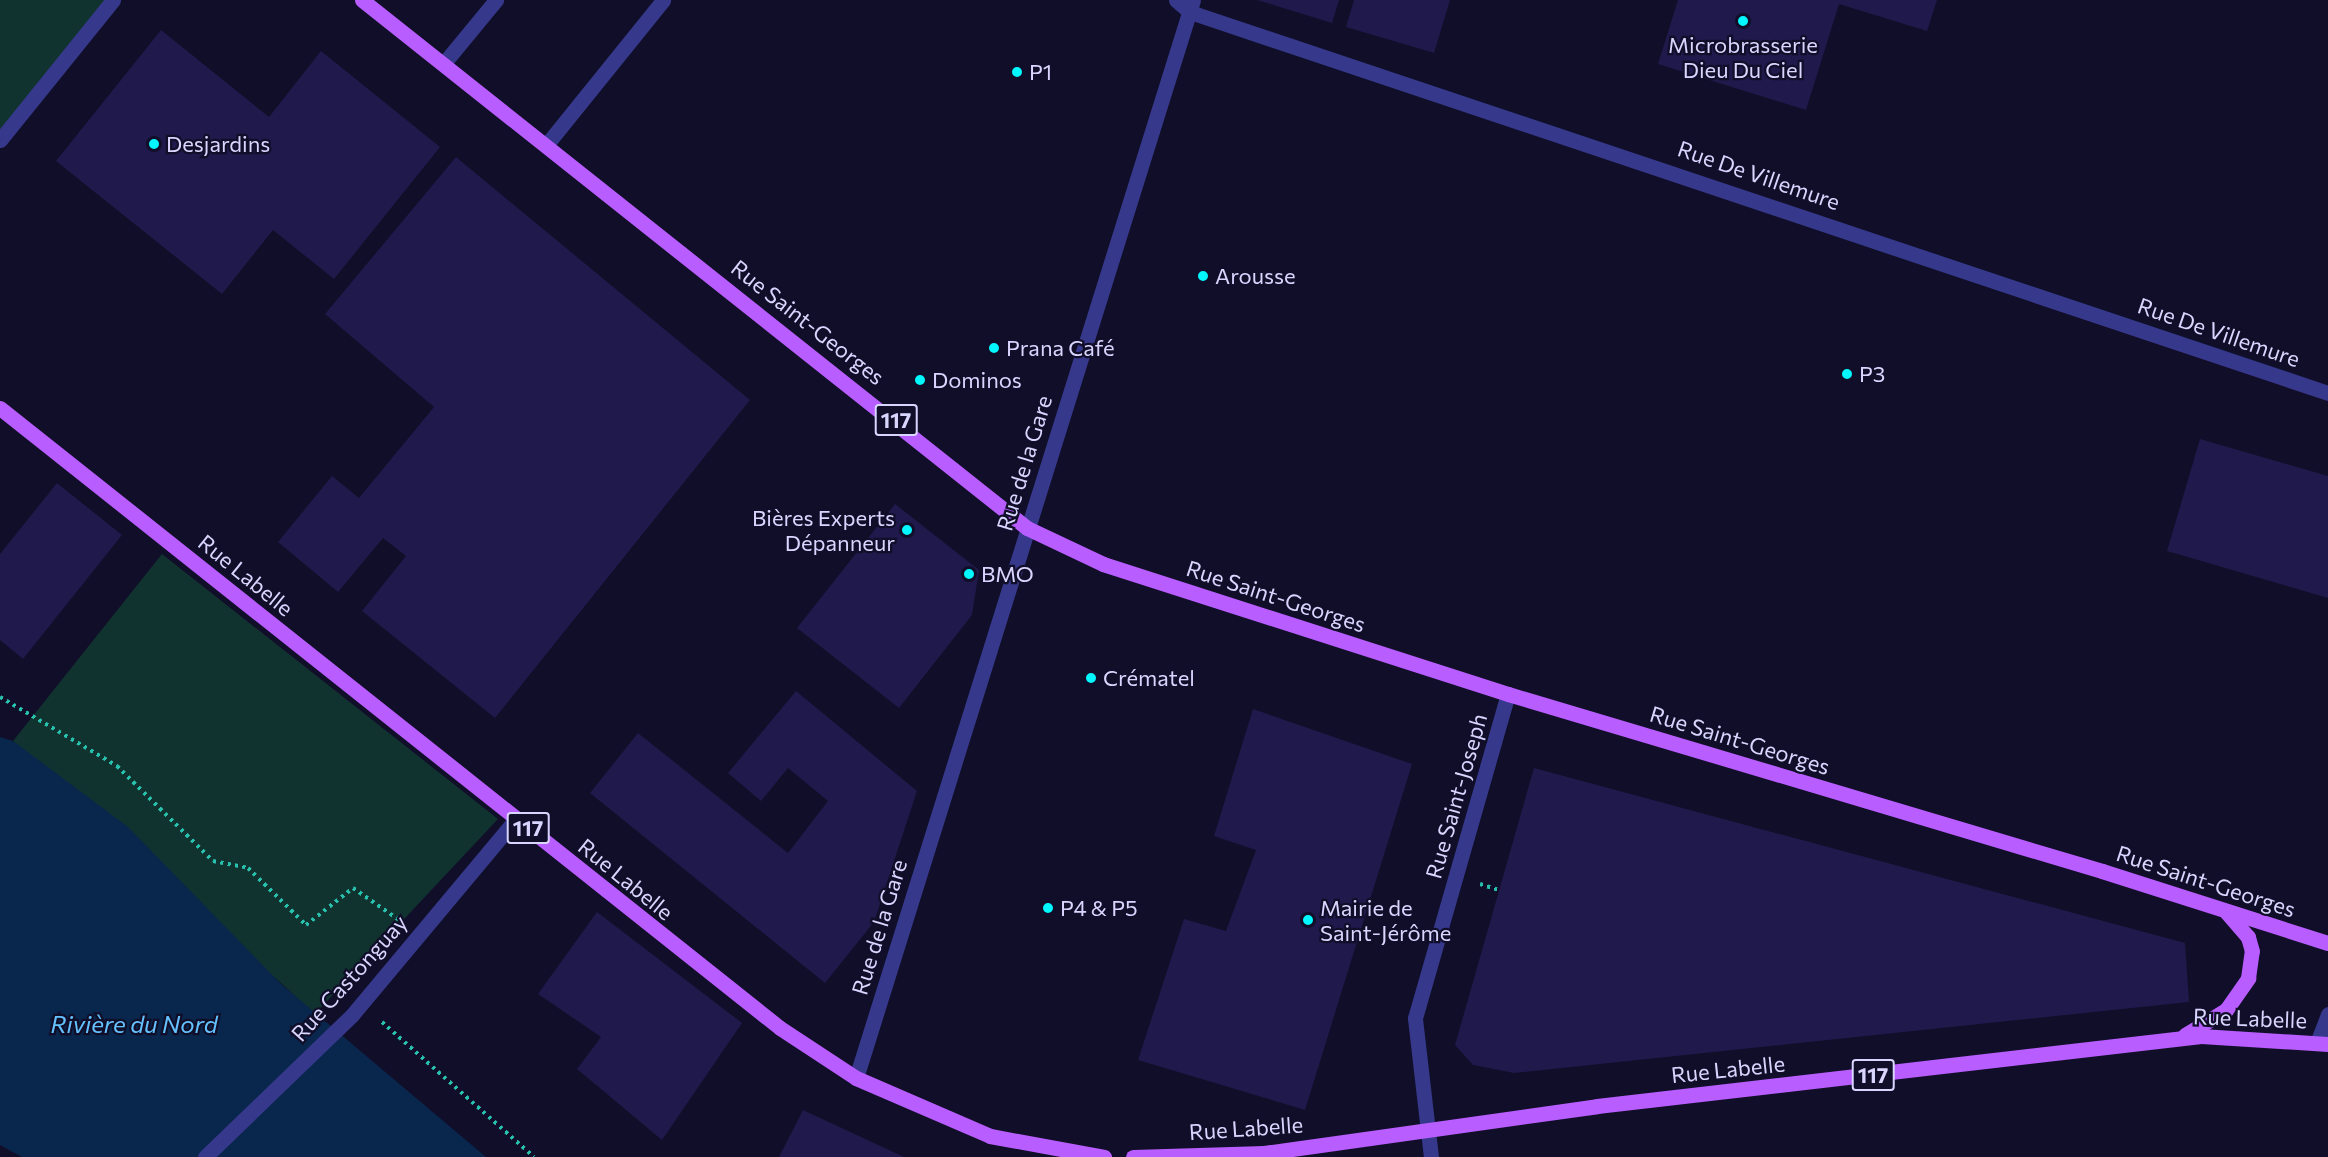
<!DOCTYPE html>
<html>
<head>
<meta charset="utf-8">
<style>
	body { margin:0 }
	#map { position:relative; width:2328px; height:1157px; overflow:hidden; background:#110e29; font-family:Commissioner,sans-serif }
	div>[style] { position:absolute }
	.green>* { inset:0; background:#113330 }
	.water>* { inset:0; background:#09264d }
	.building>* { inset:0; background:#20194b }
	.path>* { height:4px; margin-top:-2px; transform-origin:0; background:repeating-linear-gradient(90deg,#28c1ae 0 3px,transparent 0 7.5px) }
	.minor>* { height:15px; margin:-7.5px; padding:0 7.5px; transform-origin:7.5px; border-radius:7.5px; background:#36398b }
	.major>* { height:15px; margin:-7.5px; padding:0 7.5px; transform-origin:7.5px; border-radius:7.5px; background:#b85dff }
	.dots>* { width:16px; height:16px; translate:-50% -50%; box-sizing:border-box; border:3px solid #110e29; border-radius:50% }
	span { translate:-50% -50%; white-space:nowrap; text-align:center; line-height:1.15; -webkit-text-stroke:4.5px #110e29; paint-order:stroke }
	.shield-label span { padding:2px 4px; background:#110e29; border:2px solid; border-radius:4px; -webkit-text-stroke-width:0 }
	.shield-label { font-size:21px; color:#d8d6ff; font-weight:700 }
	.poi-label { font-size:22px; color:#d8d6ff }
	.left { translate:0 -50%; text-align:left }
	.right { translate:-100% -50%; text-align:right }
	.street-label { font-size:22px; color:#d8d6ff }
	.water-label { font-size:24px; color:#64c2ff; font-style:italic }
</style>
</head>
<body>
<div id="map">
	<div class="green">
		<i style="clip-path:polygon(0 0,113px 0,0 140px)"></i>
		<i style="clip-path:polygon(162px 554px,498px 819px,315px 1014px,13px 741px)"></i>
	</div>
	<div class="water">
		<i style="clip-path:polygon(0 737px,13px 741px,128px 827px,281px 984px,486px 1157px,22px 1157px,0 1145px)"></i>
	</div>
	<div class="building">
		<i style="clip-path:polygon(1257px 0,1339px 0,1332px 23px)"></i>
		<i style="clip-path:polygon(1354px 0,1450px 0,1434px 53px,1346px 27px)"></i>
		<i style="clip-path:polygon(1678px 0,1937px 0,1927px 31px,1839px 4px,1806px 110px,1658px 64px)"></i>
		<i style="clip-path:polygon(161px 30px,269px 117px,321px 51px,440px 147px,334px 279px,273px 230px,222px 294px,56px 161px)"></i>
		<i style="clip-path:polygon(456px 157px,750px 400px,495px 718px,362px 611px,406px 556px,383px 538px,338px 592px,278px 542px,332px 476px,359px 498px,434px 407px,325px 314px)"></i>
		<i style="clip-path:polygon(2200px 439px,2328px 476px,2328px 598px,2167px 551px)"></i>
		<i style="clip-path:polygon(57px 483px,122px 535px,23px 659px,0 640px,0 554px)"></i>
		<i style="clip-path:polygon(895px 504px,979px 570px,972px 615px,899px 708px,797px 628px)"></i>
		<i style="clip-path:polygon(796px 691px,917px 791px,874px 922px,825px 983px,590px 793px,638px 733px,788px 853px,828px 801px,788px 768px,761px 801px,728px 773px)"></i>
		<i style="clip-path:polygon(1253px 709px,1412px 764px,1305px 1110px,1138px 1060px,1184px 919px,1226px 931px,1256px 850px,1214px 836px)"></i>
		<i style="clip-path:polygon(1534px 768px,2185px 943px,2189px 1002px,1514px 1073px,1473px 1065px,1455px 1045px)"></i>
		<i style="clip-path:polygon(597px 912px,742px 1023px,662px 1140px,577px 1069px,601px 1037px,538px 994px)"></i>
		<i style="clip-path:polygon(803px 1110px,904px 1157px,779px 1157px)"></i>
	</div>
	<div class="path">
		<i style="left:0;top:697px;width:136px;rotate:30.5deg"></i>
		<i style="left:117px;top:766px;width:135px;rotate:44.7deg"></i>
		<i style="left:213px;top:861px;width:36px;rotate:11deg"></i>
		<i style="left:248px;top:868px;width:81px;rotate:44.5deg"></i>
		<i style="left:306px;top:925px;width:60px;rotate:-38.2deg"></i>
		<i style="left:353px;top:888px;width:56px;rotate:34.8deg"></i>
		<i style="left:1480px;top:884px;width:20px;rotate:18deg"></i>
		<i style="left:382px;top:1022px;width:203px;rotate:41.6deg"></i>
	</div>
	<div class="minor">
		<i style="left:1176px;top:0;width:18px;rotate:41deg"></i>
		<i style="left:1190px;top:12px;width:1200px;rotate:18.51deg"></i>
		<i style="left:444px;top:63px;width:82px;rotate:-50.5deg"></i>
		<i style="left:0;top:140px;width:180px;rotate:-51.1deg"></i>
		<i style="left:547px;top:144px;width:185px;rotate:-51.1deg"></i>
		<i style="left:2317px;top:1043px;width:31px;rotate:-69deg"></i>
		<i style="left:856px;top:1078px;width:1129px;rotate:-72.64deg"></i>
		<i style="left:205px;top:1157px;width:204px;rotate:-44deg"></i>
		<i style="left:352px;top:1015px;width:256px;rotate:-50.1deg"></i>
		<i style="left:1431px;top:1157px;width:140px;rotate:-96.6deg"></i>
		<i style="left:1415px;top:1018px;width:337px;rotate:-74deg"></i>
	</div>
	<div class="major">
		<i style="left:362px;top:0;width:849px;rotate:38.45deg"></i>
		<i style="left:1027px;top:528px;width:84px;rotate:25.3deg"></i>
		<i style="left:1103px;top:564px;width:425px;rotate:17.8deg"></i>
		<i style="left:1508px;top:694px;width:620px;rotate:16.59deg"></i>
		<i style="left:2102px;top:871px;width:237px;rotate:17.7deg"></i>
		<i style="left:0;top:408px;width:996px;rotate:38.48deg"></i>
		<i style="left:780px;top:1028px;width:91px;rotate:33.3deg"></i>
		<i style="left:856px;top:1078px;width:146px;rotate:23.4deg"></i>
		<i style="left:990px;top:1136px;width:116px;rotate:10.4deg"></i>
		<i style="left:2185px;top:1035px;width:48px;rotate:-31.4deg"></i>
		<i style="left:2226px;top:1010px;width:39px;rotate:-55deg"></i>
		<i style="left:2248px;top:978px;width:27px;rotate:-82deg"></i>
		<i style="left:2252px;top:951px;width:15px;rotate:-106deg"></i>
		<i style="left:2248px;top:937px;width:33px;rotate:-131deg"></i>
		<i style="left:1133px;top:1157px;width:131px;rotate:-1.7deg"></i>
		<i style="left:1264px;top:1153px;width:336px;rotate:-8deg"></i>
		<i style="left:1597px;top:1106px;width:608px;rotate:-6.61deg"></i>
		<i style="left:2201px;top:1036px;width:127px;rotate:3.6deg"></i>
	</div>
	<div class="dots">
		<i style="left:1743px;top:21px;background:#02f7ff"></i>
		<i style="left:1017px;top:72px;background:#02f7ff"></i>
		<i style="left:154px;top:144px;background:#02f7ff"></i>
		<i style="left:1203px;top:276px;background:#02f7ff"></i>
		<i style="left:994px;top:348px;background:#02f7ff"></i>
		<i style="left:1847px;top:374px;background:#02f7ff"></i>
		<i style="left:920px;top:380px;background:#02f7ff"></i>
		<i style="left:907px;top:530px;background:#02f7ff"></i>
		<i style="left:969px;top:574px;background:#02f7ff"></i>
		<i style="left:1091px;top:678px;background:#02f7ff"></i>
		<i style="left:1048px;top:908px;background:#02f7ff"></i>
		<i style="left:1308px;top:920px;background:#02f7ff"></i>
	</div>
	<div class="shield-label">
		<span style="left:896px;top:420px">117</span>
		<span style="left:528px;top:828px">117</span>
		<span style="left:1873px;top:1075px">117</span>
	</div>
	<div class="poi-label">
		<span style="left:1743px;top:57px">Microbrasserie<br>Dieu Du Ciel</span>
		<span class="left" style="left:1029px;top:72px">P1</span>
		<span class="left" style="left:166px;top:144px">Desjardins</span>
		<span class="left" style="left:1215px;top:276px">Arousse</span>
		<span class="left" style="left:1006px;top:348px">Prana Café</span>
		<span class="left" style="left:1859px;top:374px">P3</span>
		<span class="left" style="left:932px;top:380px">Dominos</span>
		<span class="right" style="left:895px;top:530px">Bières Experts<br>Dépanneur</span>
		<span class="left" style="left:981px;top:574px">BMO</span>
		<span class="left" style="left:1103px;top:678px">Crématel</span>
		<span class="left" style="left:1320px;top:920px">Mairie de<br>Saint-Jérôme</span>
		<span class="left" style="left:1060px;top:908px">P4 &amp; P5</span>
	</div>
	<div class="street-label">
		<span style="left:1759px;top:175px;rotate:19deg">Rue De Villemure</span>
		<span style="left:808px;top:322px;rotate:38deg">Rue Saint-Georges</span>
		<span style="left:2219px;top:332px;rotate:19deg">Rue De Villemure</span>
		<span style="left:1024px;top:463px;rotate:-73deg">Rue de la Gare</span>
		<span style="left:246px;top:575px;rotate:39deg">Rue Labelle</span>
		<span style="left:1276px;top:596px;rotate:18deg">Rue Saint-Georges</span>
		<span style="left:1740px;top:740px;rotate:17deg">Rue Saint-Georges</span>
		<span style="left:1456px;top:796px;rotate:-74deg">Rue Saint-Joseph</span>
		<span style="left:626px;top:879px;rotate:39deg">Rue Labelle</span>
		<span style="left:2206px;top:881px;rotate:18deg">Rue Saint-Georges</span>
		<span style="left:879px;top:927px;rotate:-73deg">Rue de la Gare</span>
		<span style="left:349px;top:978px;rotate:-48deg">Rue Castonguay</span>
		<span style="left:2250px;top:1018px;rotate:2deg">Rue Labelle</span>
		<span style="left:1728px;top:1069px;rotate:-6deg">Rue Labelle</span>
		<span style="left:1246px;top:1128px;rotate:-4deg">Rue Labelle</span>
	</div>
	<div class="water-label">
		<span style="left:134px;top:1024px">Rivière du Nord</span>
	</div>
</div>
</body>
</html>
